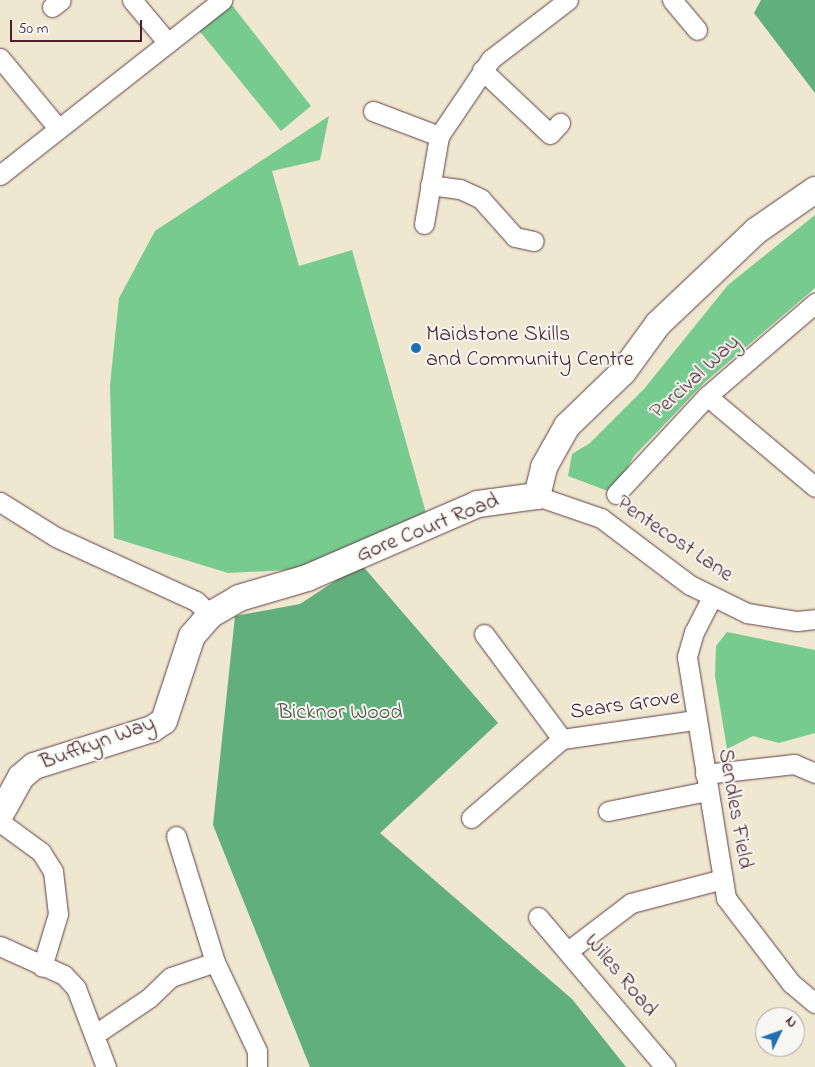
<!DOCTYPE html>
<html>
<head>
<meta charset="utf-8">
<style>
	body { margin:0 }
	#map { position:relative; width:815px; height:1067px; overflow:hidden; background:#efe7cf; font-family:"Indie Flower",sans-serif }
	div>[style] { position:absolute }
	.green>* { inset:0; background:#77cb8f }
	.forest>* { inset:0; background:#61af7a }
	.roads { filter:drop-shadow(0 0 1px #633d44) drop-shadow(0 0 1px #633d44) }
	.street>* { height:19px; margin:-9.5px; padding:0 9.5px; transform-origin:9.5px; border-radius:9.5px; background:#fff }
	.secondary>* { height:26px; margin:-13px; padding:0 13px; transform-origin:13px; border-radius:13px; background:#fff }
	.dots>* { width:14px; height:14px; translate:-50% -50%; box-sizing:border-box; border:2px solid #f6f6f2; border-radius:50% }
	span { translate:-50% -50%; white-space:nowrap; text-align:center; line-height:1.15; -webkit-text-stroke:4px #f6f6f2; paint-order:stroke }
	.poi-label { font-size:22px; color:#4a1f2b }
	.left { translate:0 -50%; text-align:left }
	.street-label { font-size:22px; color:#4a1f2b }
	.park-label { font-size:22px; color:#585349 }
	.north { position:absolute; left:755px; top:1007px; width:50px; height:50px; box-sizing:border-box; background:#f6f6f2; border:1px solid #b1a0a2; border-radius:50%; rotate:48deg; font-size:14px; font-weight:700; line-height:20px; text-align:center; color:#4a1f2b }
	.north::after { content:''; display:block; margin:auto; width:18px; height:22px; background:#1f6fb2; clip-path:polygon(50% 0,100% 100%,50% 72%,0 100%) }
	.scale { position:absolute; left:10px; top:20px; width:132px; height:22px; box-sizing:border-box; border:2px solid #4a1f2b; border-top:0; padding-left:6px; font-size:15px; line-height:18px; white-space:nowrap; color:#4a1f2b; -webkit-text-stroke:4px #f6f6f2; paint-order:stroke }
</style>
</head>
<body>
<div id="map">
	<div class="green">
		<i style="clip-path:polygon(228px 0,311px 106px,281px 131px,193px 23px)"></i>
		<i style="clip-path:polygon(329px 116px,320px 160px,272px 171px,299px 266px,352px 250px,426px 513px,308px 569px,228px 573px,114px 538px,110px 385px,119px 298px,155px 231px)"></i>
		<i style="clip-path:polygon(815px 215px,815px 288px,705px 382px,634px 456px,613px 493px,568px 476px,572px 454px,590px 443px,644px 389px,728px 285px)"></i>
		<i style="clip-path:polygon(727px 632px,815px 650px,815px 733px,779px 743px,753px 736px,727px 749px,715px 676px,716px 646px)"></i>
	</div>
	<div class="forest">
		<i style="clip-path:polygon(761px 0,815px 0,815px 93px,754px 13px)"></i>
		<i style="clip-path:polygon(361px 564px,498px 723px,380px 833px,572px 999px,626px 1067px,310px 1067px,213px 825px,235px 616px,300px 604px)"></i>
	</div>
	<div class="roads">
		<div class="street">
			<i style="left:132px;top:0;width:56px;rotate:50.1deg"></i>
			<i style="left:672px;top:0;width:39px;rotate:50deg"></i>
			<i style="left:52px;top:7px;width:11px;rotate:-38deg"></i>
			<i style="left:0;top:58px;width:91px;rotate:50.4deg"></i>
			<i style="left:482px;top:70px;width:93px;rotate:43.3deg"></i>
			<i style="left:550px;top:134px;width:15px;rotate:-48deg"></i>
			<i style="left:373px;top:111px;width:71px;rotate:20.7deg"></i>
			<i style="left:0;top:175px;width:283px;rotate:-38.2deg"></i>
			<i style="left:430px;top:185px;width:30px;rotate:8deg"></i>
			<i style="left:460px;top:189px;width:23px;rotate:25deg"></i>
			<i style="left:481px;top:199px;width:51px;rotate:48.2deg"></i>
			<i style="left:515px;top:237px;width:19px;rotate:12deg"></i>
			<i style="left:424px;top:224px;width:89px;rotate:-80.3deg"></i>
			<i style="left:439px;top:136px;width:93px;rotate:-56deg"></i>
			<i style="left:491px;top:59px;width:97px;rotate:-37.5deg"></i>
			<i style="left:707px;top:396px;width:141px;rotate:40.1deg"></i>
			<i style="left:616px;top:494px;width:134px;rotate:-47.1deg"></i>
			<i style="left:707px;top:396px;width:143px;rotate:-40.7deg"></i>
			<i style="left:537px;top:496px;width:68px;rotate:19deg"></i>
			<i style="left:601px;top:518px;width:111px;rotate:37deg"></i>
			<i style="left:690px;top:585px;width:64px;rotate:26.2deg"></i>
			<i style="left:747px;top:613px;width:51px;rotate:9.1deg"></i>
			<i style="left:797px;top:621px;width:18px;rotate:-6deg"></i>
			<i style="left:0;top:502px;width:66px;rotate:32deg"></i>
			<i style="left:56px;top:537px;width:154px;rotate:24.6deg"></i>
			<i style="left:196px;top:601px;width:20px;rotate:45deg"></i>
			<i style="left:712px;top:597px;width:39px;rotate:117deg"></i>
			<i style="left:694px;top:632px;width:26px;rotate:106deg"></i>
			<i style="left:687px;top:657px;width:244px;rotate:80.8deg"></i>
			<i style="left:726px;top:898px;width:107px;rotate:52.6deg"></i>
			<i style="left:791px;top:983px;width:31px;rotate:40deg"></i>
			<i style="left:484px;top:634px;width:131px;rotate:53.4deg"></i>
			<i style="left:562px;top:739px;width:133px;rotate:-8.2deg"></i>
			<i style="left:705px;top:774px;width:90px;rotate:-6.4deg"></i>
			<i style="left:794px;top:764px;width:23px;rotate:23deg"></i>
			<i style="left:608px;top:811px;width:101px;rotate:-11.4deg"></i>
			<i style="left:471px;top:818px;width:121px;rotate:-41deg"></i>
			<i style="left:0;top:822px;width:51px;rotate:36.2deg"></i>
			<i style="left:41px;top:852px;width:22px;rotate:58deg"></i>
			<i style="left:53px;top:871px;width:43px;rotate:83.4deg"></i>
			<i style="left:58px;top:914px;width:55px;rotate:106.8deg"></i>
			<i style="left:176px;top:836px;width:132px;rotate:72.8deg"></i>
			<i style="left:538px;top:917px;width:197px;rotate:49.7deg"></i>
			<i style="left:0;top:946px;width:70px;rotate:24.4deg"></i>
			<i style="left:64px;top:975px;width:18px;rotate:47deg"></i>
			<i style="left:76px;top:988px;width:85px;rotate:69.2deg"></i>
			<i style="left:568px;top:951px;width:79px;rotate:-37.3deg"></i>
			<i style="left:631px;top:903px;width:95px;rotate:-14.6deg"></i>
			<i style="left:94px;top:1035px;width:66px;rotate:-33.9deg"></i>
			<i style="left:149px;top:998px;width:30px;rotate:-44deg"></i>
			<i style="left:171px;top:977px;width:46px;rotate:-18.8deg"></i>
			<i style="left:215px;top:962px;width:98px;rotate:64.7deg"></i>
			<i style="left:257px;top:1051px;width:16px;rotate:90deg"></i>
		</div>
		<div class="secondary">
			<i style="left:0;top:815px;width:43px;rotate:-61.1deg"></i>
			<i style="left:21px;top:777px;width:17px;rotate:-40deg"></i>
			<i style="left:34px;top:766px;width:124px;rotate:-17.4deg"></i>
			<i style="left:152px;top:729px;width:14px;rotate:-34deg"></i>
			<i style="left:164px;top:721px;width:89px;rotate:-71.8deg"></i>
			<i style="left:192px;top:636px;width:28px;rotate:-49deg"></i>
			<i style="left:210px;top:615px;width:34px;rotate:-30deg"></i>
			<i style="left:239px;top:598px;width:71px;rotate:-16.4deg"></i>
			<i style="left:307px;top:578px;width:186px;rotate:-23.4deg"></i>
			<i style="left:478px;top:504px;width:60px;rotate:-7.7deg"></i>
			<i style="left:537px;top:496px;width:30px;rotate:-76deg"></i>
			<i style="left:544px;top:467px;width:47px;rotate:-60.7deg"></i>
			<i style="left:567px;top:426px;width:78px;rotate:-44deg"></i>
			<i style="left:623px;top:372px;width:59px;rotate:-53.9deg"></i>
			<i style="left:658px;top:324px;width:135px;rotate:-43.5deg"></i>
			<i style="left:756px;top:231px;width:72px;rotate:-34.8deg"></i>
		</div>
	</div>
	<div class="dots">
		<i style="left:416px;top:348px;background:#1f6fb2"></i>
	</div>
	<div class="poi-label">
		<span class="left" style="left:426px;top:348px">Maidstone Skills<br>and Community Centre</span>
	</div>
	<div class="street-label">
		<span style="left:696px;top:378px;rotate:-43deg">Percival Way</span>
		<span style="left:428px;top:529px;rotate:-22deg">Gore Court Road</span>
		<span style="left:674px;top:540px;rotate:34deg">Pentecost Lane</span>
		<span style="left:625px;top:706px;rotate:-8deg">Sears Grove</span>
		<span style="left:98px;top:744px;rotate:-20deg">Buffkyn Way</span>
		<span style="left:734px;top:809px;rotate:80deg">Sendles Field</span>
		<span style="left:620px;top:976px;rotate:50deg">Wiles Road</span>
	</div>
	<div class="park-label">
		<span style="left:340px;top:714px">Bicknor Wood</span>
	</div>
	<div class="north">N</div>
	<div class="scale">50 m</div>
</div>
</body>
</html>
